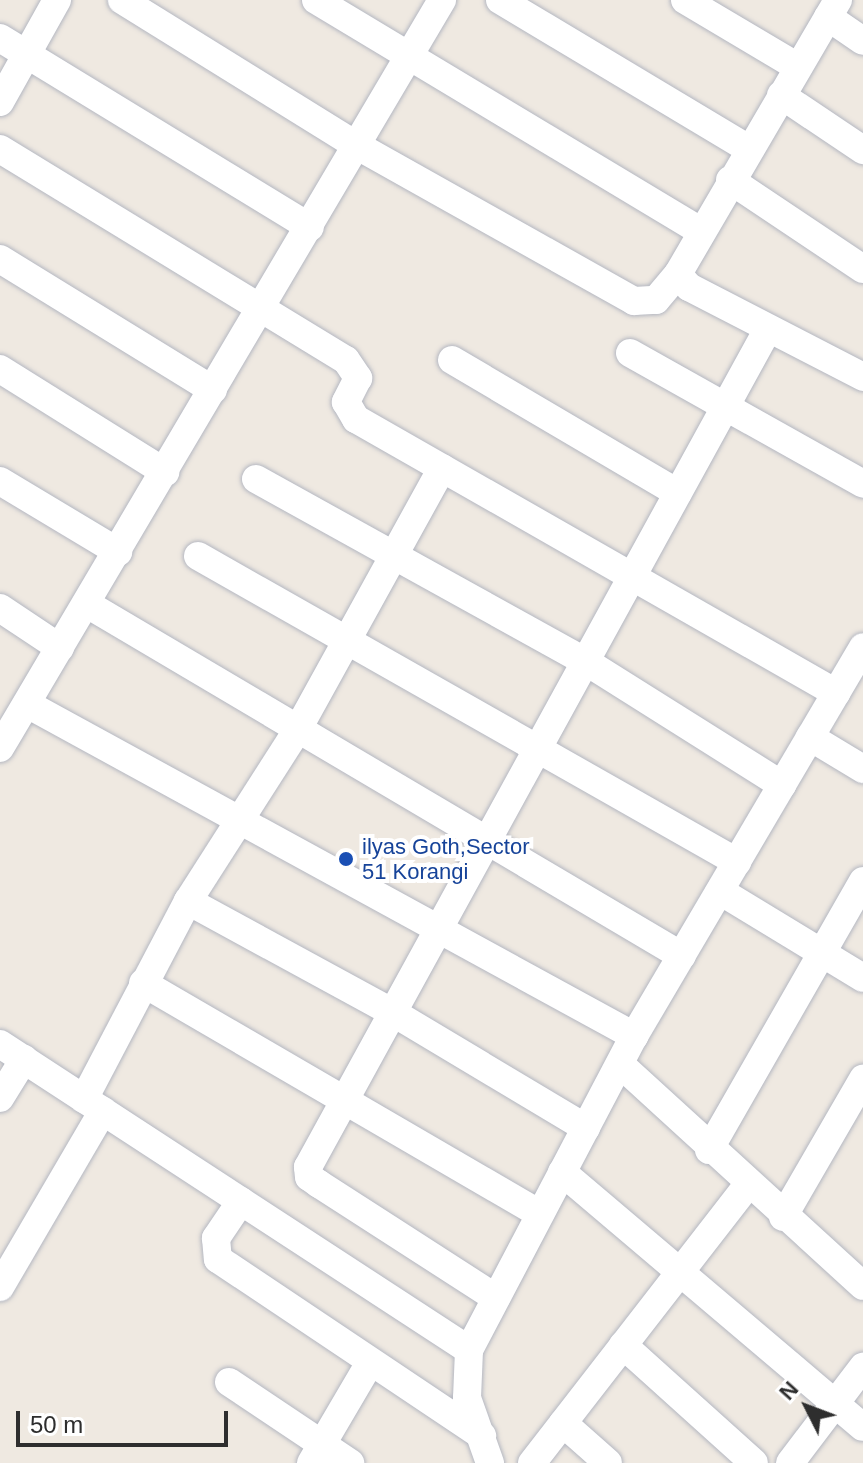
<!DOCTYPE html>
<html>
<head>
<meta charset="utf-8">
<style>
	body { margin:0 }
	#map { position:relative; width:863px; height:1463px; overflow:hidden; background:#efe9e1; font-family:Helvetica,sans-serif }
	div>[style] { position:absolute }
	.roads { filter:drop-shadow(0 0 2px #b4b7c1) drop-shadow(0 0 2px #b4b7c1) }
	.minor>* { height:28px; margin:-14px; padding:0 14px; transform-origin:14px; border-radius:14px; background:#fff }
	.dots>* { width:22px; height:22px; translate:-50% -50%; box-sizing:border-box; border:4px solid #fff; border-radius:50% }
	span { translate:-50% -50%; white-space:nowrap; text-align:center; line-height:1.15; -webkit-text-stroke:8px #fff; paint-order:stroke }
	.transit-label { font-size:22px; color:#164399 }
	.left { translate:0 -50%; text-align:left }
	.north { position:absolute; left:767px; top:1367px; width:80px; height:80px; -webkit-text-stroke:6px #fff; paint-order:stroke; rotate:312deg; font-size:22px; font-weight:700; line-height:32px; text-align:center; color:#2e2e2e }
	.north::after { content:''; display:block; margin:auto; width:28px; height:36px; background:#2e2e2e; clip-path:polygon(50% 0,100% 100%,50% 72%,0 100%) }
	.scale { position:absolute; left:16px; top:1411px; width:212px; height:36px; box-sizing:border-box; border:4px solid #2e2e2e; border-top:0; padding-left:10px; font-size:24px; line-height:28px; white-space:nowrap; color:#2e2e2e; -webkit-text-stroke:6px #fff; paint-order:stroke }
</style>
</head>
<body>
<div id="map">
	<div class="roads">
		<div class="minor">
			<i style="left:122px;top:0;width:275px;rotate:31.8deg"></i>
			<i style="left:356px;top:145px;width:319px;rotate:29.3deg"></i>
			<i style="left:634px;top:301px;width:22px;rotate:-3deg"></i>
			<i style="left:656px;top:300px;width:34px;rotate:-50deg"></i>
			<i style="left:316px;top:0;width:448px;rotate:31deg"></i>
			<i style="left:500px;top:0;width:290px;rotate:30.9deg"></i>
			<i style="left:685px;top:0;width:131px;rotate:30.7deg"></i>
			<i style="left:838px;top:0;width:317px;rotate:120.3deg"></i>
			<i style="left:678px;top:274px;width:17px;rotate:50deg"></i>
			<i style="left:689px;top:287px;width:196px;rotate:27.3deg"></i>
			<i style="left:828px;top:17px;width:42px;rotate:34.4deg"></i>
			<i style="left:0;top:38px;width:363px;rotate:31.4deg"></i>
			<i style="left:781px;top:95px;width:99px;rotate:33.9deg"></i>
			<i style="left:0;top:102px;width:117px;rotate:-60.8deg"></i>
			<i style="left:0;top:149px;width:405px;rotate:31.4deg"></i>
			<i style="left:346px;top:360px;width:22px;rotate:56deg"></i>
			<i style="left:358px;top:378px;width:27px;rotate:117deg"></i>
			<i style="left:346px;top:402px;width:20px;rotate:60deg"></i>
			<i style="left:356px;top:419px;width:553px;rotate:29.72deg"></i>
			<i style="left:730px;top:180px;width:160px;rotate:33.8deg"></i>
			<i style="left:0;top:259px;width:250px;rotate:31.6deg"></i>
			<i style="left:630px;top:353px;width:267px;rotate:29.3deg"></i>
			<i style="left:452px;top:360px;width:262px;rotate:30.5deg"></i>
			<i style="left:0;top:369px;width:195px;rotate:32deg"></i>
			<i style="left:256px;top:479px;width:376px;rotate:29deg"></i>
			<i style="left:585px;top:661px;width:233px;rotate:32.2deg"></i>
			<i style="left:0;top:481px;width:138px;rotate:31deg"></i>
			<i style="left:198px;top:556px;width:620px;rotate:29.58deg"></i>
			<i style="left:87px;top:604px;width:691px;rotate:30.61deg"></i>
			<i style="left:0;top:608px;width:72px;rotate:33.7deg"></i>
			<i style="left:29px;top:705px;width:690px;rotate:28.68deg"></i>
			<i style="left:810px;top:737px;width:62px;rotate:31.1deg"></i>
			<i style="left:0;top:748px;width:869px;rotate:-59.42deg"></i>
			<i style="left:720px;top:891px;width:167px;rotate:31.3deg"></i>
			<i style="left:188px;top:901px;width:232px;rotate:28.6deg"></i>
			<i style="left:392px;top:1012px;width:226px;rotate:30.9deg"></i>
			<i style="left:143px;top:983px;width:459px;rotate:30.2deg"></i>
			<i style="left:0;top:1044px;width:560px;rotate:33.12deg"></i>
			<i style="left:620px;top:1064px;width:329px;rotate:42.4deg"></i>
			<i style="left:0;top:1098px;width:46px;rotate:-58.4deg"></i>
			<i style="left:84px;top:1099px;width:224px;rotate:-62.3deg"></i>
			<i style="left:188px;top:901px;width:204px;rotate:-57.4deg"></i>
			<i style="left:298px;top:729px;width:298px;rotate:-61.1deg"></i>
			<i style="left:709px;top:1150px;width:310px;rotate:-60.2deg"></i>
			<i style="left:562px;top:1172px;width:394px;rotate:40.3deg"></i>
			<i style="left:241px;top:1201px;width:45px;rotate:124deg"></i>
			<i style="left:216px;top:1238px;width:21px;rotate:85deg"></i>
			<i style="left:218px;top:1259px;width:318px;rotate:33.8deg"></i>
			<i style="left:783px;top:1217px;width:160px;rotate:-59.9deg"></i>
			<i style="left:0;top:1287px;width:204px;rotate:-59.7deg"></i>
			<i style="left:496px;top:1298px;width:211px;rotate:-147.2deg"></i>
			<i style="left:319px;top:1184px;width:12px;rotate:-145deg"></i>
			<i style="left:309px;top:1177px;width:10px;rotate:-96deg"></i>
			<i style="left:308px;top:1167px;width:956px;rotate:-61.24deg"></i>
			<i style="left:623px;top:1345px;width:176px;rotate:42deg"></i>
			<i style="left:229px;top:1382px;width:146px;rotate:33.8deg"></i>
			<i style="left:563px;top:1423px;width:60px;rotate:41.6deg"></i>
			<i style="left:311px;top:1463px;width:115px;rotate:-59.6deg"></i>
			<i style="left:490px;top:1463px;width:69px;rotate:-109.5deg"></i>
			<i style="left:467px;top:1398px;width:48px;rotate:-87.6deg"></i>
			<i style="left:469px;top:1350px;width:355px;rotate:-62.3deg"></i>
			<i style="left:634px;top:1036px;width:451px;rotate:-59.5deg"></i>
			<i style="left:532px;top:1463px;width:352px;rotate:-52.2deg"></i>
			<i style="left:790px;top:1463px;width:121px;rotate:-52.8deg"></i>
		</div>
	</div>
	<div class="dots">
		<i style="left:346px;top:859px;background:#1a4fb4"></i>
	</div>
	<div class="transit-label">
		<span class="left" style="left:362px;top:859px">ilyas Goth,Sector<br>51 Korangi</span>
	</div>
	<div class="north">N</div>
	<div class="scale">50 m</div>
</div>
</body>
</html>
